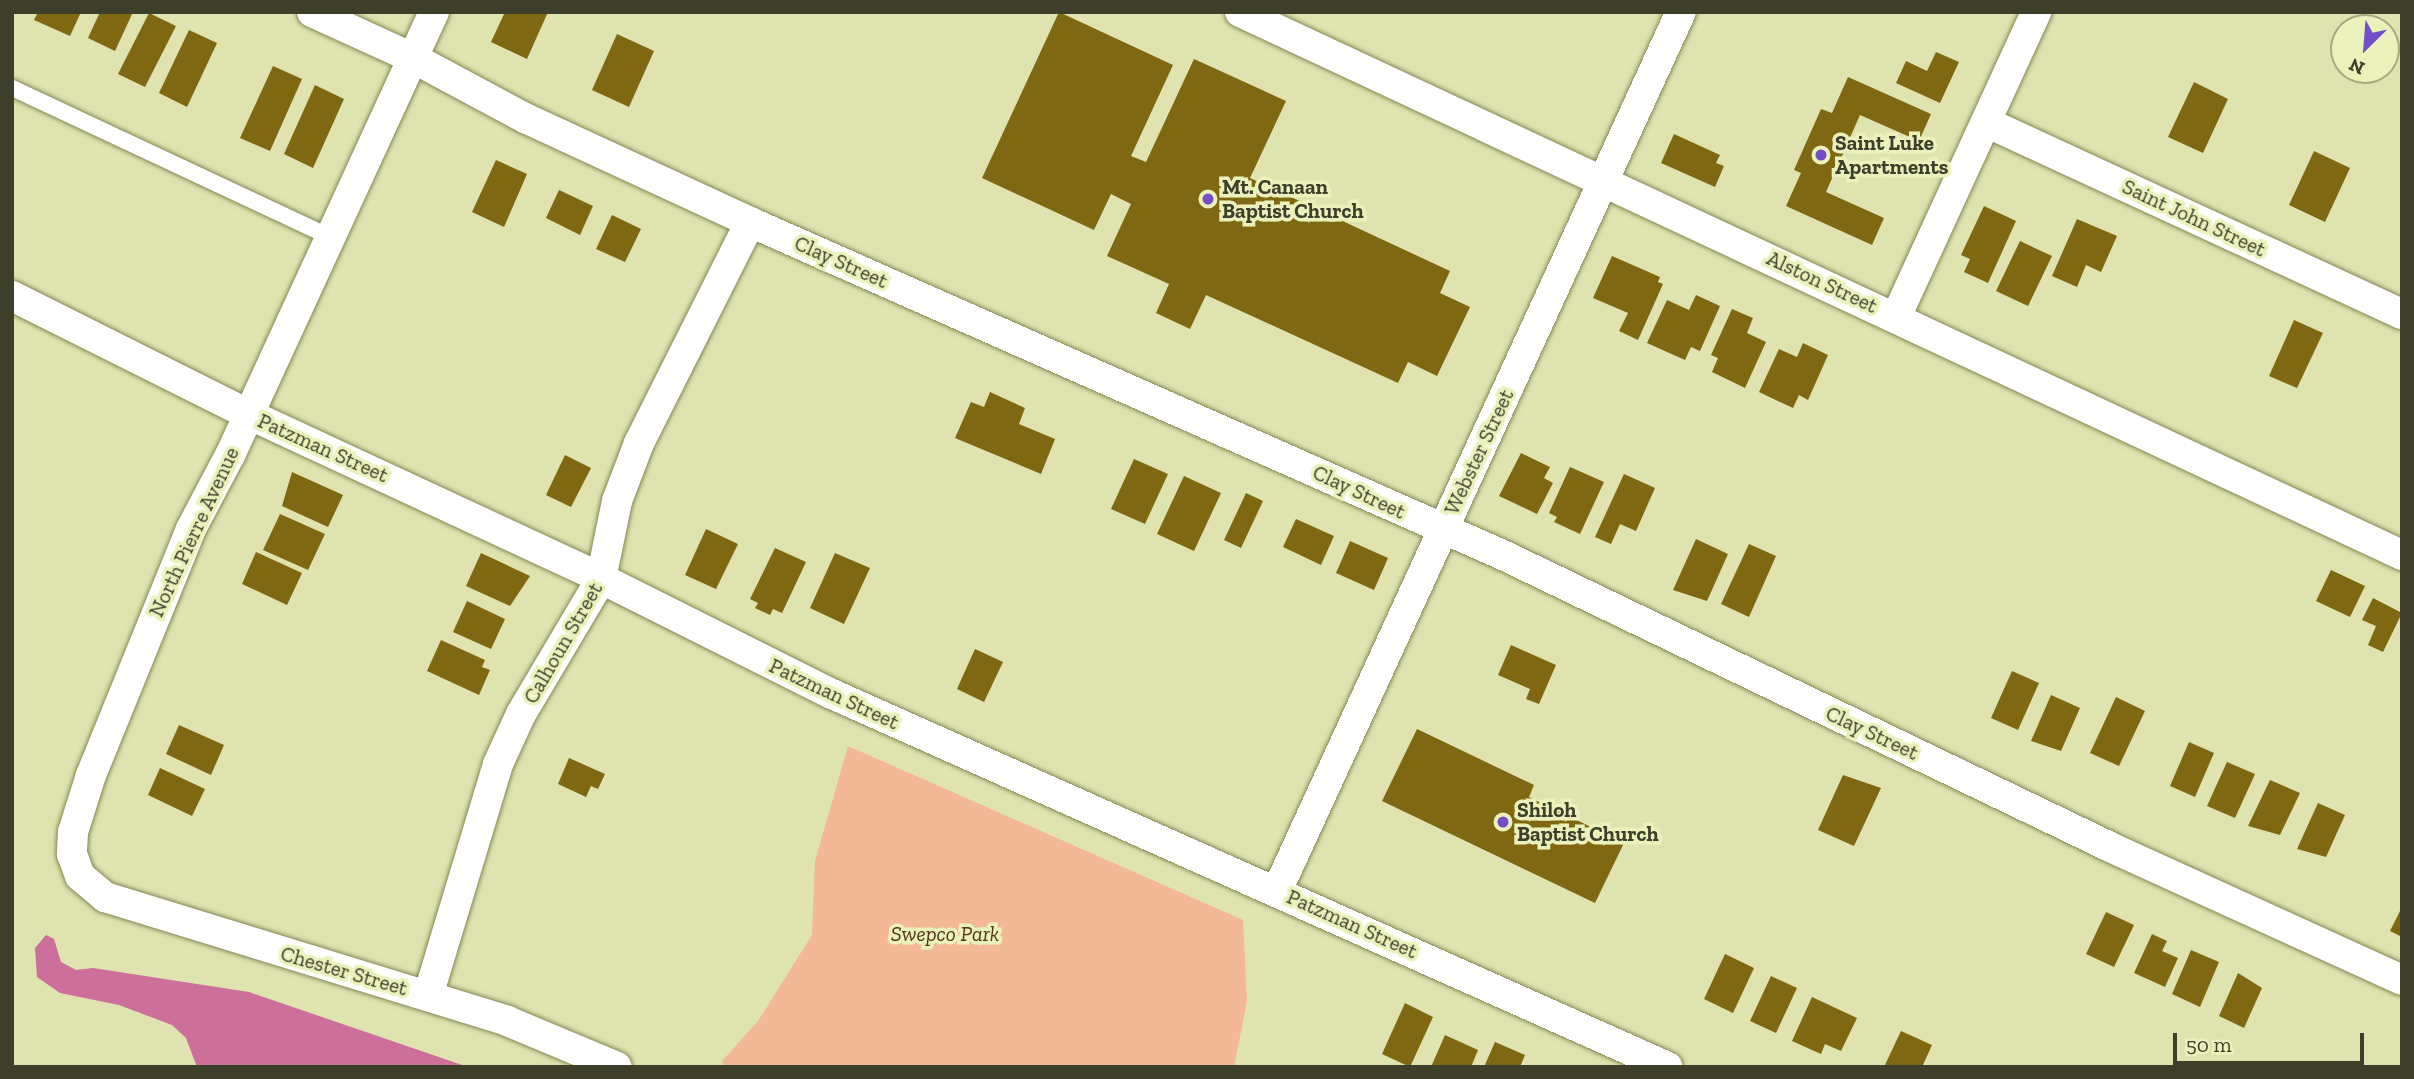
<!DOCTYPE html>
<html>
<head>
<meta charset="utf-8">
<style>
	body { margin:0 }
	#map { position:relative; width:2414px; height:1079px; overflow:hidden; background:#dee3af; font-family:"Zilla Slab",serif }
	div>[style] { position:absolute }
	.green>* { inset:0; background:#f3b895 }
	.water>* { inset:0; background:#cc6f9a }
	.building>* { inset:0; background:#7f6811 }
	.roads { filter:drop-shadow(0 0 2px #838756) drop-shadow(0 0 2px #838756) }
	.service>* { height:16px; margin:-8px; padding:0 8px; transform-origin:8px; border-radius:8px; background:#fff }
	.minor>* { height:30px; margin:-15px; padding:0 15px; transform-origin:15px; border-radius:15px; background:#fff }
	.dots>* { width:19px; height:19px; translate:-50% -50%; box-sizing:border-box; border:4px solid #ebf1bb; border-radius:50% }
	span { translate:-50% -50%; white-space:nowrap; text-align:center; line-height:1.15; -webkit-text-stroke:7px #ebf1bb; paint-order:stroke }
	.poi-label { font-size:21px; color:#3d3f2a; font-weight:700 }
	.left { translate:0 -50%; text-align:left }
	.street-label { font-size:21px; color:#3d3f2a }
	.park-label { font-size:21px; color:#55311a; font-style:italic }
	.frame { position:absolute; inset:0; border:14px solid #3d3f2a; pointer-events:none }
	.north { position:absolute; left:2330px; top:14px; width:70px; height:70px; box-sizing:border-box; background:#ebf1bb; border:2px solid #a5aa81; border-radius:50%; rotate:205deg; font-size:19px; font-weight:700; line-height:28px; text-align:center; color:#3d3f2a }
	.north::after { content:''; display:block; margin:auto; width:24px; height:32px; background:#724fc8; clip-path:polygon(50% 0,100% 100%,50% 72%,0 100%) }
	.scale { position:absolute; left:2173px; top:1033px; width:191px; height:32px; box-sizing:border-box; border:4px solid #3d3f2a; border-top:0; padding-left:9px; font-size:21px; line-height:24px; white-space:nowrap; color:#3d3f2a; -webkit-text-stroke:5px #ebf1bb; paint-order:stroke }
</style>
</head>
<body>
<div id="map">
	<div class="green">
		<i style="clip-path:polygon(848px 746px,1243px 920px,1247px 1001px,1234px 1067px,723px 1067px,722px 1061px,758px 1021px,812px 935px,815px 861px)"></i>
	</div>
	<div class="water">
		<i style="clip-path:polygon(46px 935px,54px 939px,61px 962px,76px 970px,93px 968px,249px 992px,468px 1067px,197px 1067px,186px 1038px,172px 1025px,119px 1005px,60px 993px,37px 977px,35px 948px)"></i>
	</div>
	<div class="building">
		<i style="clip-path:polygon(38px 12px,81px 12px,70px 36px,34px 20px)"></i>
		<i style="clip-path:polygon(100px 12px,133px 12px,115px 51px,88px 38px)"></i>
		<i style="clip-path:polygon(505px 12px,548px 12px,527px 59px,491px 42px)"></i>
		<i style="clip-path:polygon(1059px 12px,1173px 65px,1131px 156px,1146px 162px,1194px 59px,1286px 101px,1250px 178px,1450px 271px,1440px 293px,1470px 307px,1437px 376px,1408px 362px,1398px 383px,1206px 295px,1190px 329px,1156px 313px,1169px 284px,1107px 256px,1131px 204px,1111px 194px,1094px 230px,982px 178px)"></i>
		<i style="clip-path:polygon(149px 13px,176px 26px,145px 87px,118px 74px)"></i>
		<i style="clip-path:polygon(189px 30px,217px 43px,187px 107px,159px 93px)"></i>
		<i style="clip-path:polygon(617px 34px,654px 51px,629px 107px,592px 90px)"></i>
		<i style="clip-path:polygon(1936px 52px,1959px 62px,1940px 103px,1896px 83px,1906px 61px,1927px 71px)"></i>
		<i style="clip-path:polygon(273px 66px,302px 79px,270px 151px,240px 138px)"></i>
		<i style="clip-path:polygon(1848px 77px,1931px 114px,1919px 141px,1860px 115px,1826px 192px,1884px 218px,1872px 245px,1786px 206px,1801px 173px,1794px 170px,1821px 109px,1832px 113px)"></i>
		<i style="clip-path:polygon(2194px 82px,2228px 99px,2203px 153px,2168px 137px)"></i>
		<i style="clip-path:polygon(315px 85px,344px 99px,313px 168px,284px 154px)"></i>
		<i style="clip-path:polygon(1674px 134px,1720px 155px,1716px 163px,1724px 166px,1715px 187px,1661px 163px)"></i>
		<i style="clip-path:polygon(2314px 151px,2350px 168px,2325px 222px,2289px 205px)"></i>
		<i style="clip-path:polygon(496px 160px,527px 174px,504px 227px,472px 212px)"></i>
		<i style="clip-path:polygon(559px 190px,593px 206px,580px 235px,546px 218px)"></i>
		<i style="clip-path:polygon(1984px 206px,2016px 221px,1988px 283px,1964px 272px,1970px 259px,1961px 255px)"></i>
		<i style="clip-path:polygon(612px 215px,641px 229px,625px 262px,596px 249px)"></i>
		<i style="clip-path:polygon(2077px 219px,2117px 236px,2101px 272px,2086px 265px,2077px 287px,2052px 276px)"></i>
		<i style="clip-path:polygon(2020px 241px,2052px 256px,2028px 306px,1996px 291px)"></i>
		<i style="clip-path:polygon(1612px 256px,1660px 277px,1658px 282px,1663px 284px,1638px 340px,1619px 331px,1628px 313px,1593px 298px)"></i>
		<i style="clip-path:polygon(1696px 295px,1720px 306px,1700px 351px,1691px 347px,1685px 360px,1647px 343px,1667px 300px,1689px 310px)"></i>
		<i style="clip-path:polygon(1732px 309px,1753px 318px,1747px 333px,1766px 342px,1745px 388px,1712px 372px,1718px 358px,1711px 355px)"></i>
		<i style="clip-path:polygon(2294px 320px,2323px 333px,2297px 388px,2269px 376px)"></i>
		<i style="clip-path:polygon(1803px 343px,1828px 355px,1808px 400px,1799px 395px,1793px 408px,1759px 392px,1779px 349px,1797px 357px)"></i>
		<i style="clip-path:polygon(990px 392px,1025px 408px,1019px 424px,1055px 439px,1041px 474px,955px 438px,971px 402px,984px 407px)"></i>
		<i style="clip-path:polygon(1521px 453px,1550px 467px,1544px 478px,1553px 483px,1537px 514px,1499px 496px)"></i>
		<i style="clip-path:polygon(565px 455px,591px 468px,571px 507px,546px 495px)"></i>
		<i style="clip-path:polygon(1134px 459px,1168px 474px,1145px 524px,1111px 509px)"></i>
		<i style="clip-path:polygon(1570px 467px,1604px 482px,1580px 534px,1554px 522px,1557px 517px,1549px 513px)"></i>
		<i style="clip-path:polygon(292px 472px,343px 495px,328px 527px,282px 506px)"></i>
		<i style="clip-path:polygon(1624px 474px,1655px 488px,1636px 531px,1620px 524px,1611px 544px,1595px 537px)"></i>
		<i style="clip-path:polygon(1184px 476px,1221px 493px,1194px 551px,1157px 534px)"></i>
		<i style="clip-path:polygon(1246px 493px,1263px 501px,1241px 548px,1224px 540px)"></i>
		<i style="clip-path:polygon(280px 514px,325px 534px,308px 570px,263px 550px)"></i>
		<i style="clip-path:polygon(1296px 519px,1334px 536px,1321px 565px,1283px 547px)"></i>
		<i style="clip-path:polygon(706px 529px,738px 544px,716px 589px,685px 575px)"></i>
		<i style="clip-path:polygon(1696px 539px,1728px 554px,1707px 601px,1673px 590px)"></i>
		<i style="clip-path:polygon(1350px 541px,1388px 558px,1374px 590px,1336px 573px)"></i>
		<i style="clip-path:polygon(1749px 544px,1776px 556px,1749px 617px,1721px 604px)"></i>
		<i style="clip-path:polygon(775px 548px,806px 562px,782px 613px,773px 609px,770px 615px,755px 608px,758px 603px,750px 599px)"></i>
		<i style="clip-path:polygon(256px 552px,302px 573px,287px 605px,242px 584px)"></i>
		<i style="clip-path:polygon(481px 553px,530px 576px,510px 606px,466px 586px)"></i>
		<i style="clip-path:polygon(835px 553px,870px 568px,844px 624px,810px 608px)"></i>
		<i style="clip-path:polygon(2331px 570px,2365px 586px,2350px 617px,2316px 601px)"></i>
		<i style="clip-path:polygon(2373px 598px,2402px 613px,2383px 652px,2368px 645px,2376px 626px,2362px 620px)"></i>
		<i style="clip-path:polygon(467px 601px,505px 619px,491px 649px,453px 632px)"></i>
		<i style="clip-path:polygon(441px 640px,485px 660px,482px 667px,490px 670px,479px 695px,427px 671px)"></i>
		<i style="clip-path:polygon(1511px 645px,1556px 665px,1539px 704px,1526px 699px,1530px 689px,1498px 675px)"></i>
		<i style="clip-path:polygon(975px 649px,1003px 662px,984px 702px,957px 689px)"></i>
		<i style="clip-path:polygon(2012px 671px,2039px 683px,2018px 730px,1991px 718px)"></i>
		<i style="clip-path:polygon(2051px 695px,2080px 708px,2061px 751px,2031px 741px)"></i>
		<i style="clip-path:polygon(2116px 697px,2145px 711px,2119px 766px,2090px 753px)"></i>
		<i style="clip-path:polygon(179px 725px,224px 745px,211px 775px,166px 754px)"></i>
		<i style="clip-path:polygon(1417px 729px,1534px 785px,1529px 797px,1624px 843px,1595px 903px,1382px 801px)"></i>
		<i style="clip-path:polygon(2189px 742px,2214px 753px,2195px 797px,2170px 786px)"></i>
		<i style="clip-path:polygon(569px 758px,605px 774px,598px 789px,591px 786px,586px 797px,558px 784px)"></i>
		<i style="clip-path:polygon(2227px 762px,2255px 774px,2235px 818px,2207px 806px)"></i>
		<i style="clip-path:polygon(160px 768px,205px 789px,192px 816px,148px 795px)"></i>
		<i style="clip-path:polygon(1843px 775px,1881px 788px,1854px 846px,1818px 830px)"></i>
		<i style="clip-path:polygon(2270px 780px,2300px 793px,2280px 835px,2248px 826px)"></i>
		<i style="clip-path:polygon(2318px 803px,2345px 815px,2326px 857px,2297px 849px)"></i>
		<i style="clip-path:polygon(2402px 907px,2402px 937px,2390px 931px)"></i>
		<i style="clip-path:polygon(2106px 912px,2134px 925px,2114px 967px,2086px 954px)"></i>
		<i style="clip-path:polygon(2152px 934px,2167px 941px,2162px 951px,2178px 958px,2165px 987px,2134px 973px)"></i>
		<i style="clip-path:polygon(2191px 950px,2219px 962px,2200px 1007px,2172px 994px)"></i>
		<i style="clip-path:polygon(1725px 954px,1754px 968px,1733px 1013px,1704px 999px)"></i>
		<i style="clip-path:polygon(2238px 973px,2262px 988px,2244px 1028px,2219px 1016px)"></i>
		<i style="clip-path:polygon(1771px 976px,1797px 988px,1776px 1033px,1750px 1021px)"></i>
		<i style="clip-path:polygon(1812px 997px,1857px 1018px,1841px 1051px,1825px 1044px,1821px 1054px,1792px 1041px)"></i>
		<i style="clip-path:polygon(1405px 1003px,1433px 1017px,1410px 1067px,1382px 1054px)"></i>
		<i style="clip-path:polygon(1901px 1031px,1932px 1045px,1922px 1067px,1884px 1067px)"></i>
		<i style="clip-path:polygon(1445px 1035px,1478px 1050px,1471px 1067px,1431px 1067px)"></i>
		<i style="clip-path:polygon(1495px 1042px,1525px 1055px,1520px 1067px,1484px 1067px)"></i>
	</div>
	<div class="roads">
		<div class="service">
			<i style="left:12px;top:88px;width:351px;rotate:25.1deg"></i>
		</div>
		<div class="minor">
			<i style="left:312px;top:12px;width:111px;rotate:24.5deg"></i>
			<i style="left:413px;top:58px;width:129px;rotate:28.2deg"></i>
			<i style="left:527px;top:119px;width:246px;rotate:24.8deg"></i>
			<i style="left:750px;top:222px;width:826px;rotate:23.86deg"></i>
			<i style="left:1505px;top:556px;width:669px;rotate:25.68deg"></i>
			<i style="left:2108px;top:846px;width:323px;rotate:24.5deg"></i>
			<i style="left:434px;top:12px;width:488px;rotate:114.7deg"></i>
			<i style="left:230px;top:455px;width:84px;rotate:117.8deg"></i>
			<i style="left:191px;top:529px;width:266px;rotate:112.1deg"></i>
			<i style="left:91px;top:775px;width:60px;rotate:107.5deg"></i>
			<i style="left:73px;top:832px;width:22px;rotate:93deg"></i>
			<i style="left:72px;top:854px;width:23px;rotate:70deg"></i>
			<i style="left:80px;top:876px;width:33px;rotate:40deg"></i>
			<i style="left:105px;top:897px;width:421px;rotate:17.1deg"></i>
			<i style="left:507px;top:1021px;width:119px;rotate:22.7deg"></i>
			<i style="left:1240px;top:12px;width:1283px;rotate:25.05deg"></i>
			<i style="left:1986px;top:122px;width:458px;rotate:24.8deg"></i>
			<i style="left:12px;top:296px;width:264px;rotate:26.6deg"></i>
			<i style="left:248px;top:414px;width:379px;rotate:24.9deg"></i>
			<i style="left:592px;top:574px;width:268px;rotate:26.6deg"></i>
			<i style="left:832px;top:694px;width:915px;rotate:24.05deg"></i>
			<i style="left:1896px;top:317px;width:336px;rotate:-65.3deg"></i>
			<i style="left:1277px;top:891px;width:967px;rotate:-65.32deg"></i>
			<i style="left:428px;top:996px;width:242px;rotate:-73.2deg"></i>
			<i style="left:498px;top:764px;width:55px;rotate:-65.3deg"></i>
			<i style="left:521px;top:714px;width:157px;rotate:-59.3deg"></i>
			<i style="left:601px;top:579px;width:80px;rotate:-78.4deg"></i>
			<i style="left:617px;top:501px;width:62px;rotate:-69.2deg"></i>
			<i style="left:639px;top:443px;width:247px;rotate:-63.3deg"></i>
		</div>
	</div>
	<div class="dots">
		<i style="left:1821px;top:155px;background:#724fc8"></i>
		<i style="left:1208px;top:199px;background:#724fc8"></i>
		<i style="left:1503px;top:822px;background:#724fc8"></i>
	</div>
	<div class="poi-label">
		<span class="left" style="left:1835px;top:155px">Saint Luke<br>Apartments</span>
		<span class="left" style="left:1222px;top:199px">Mt. Canaan<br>Baptist Church</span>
		<span class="left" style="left:1517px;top:822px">Shiloh<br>Baptist Church</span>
	</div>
	<div class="street-label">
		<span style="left:2194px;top:218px;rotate:25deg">Saint John Street</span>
		<span style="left:841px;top:262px;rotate:24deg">Clay Street</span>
		<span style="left:1822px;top:282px;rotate:25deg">Alston Street</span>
		<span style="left:323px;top:448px;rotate:24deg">Patzman Street</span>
		<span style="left:1479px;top:452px;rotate:-65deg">Webster Street</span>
		<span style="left:1359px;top:492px;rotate:25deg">Clay Street</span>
		<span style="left:194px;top:532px;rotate:-65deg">North Pierre Avenue</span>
		<span style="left:563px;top:643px;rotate:-60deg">Calhoun Street</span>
		<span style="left:834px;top:694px;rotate:25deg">Patzman Street</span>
		<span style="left:1872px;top:733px;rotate:25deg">Clay Street</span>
		<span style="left:1352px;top:924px;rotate:24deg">Patzman Street</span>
		<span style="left:344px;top:971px;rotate:16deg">Chester Street</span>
	</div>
	<div class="park-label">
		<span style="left:945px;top:934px">Swepco Park</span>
	</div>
	<div class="frame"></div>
	<div class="north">N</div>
	<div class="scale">50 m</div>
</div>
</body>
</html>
